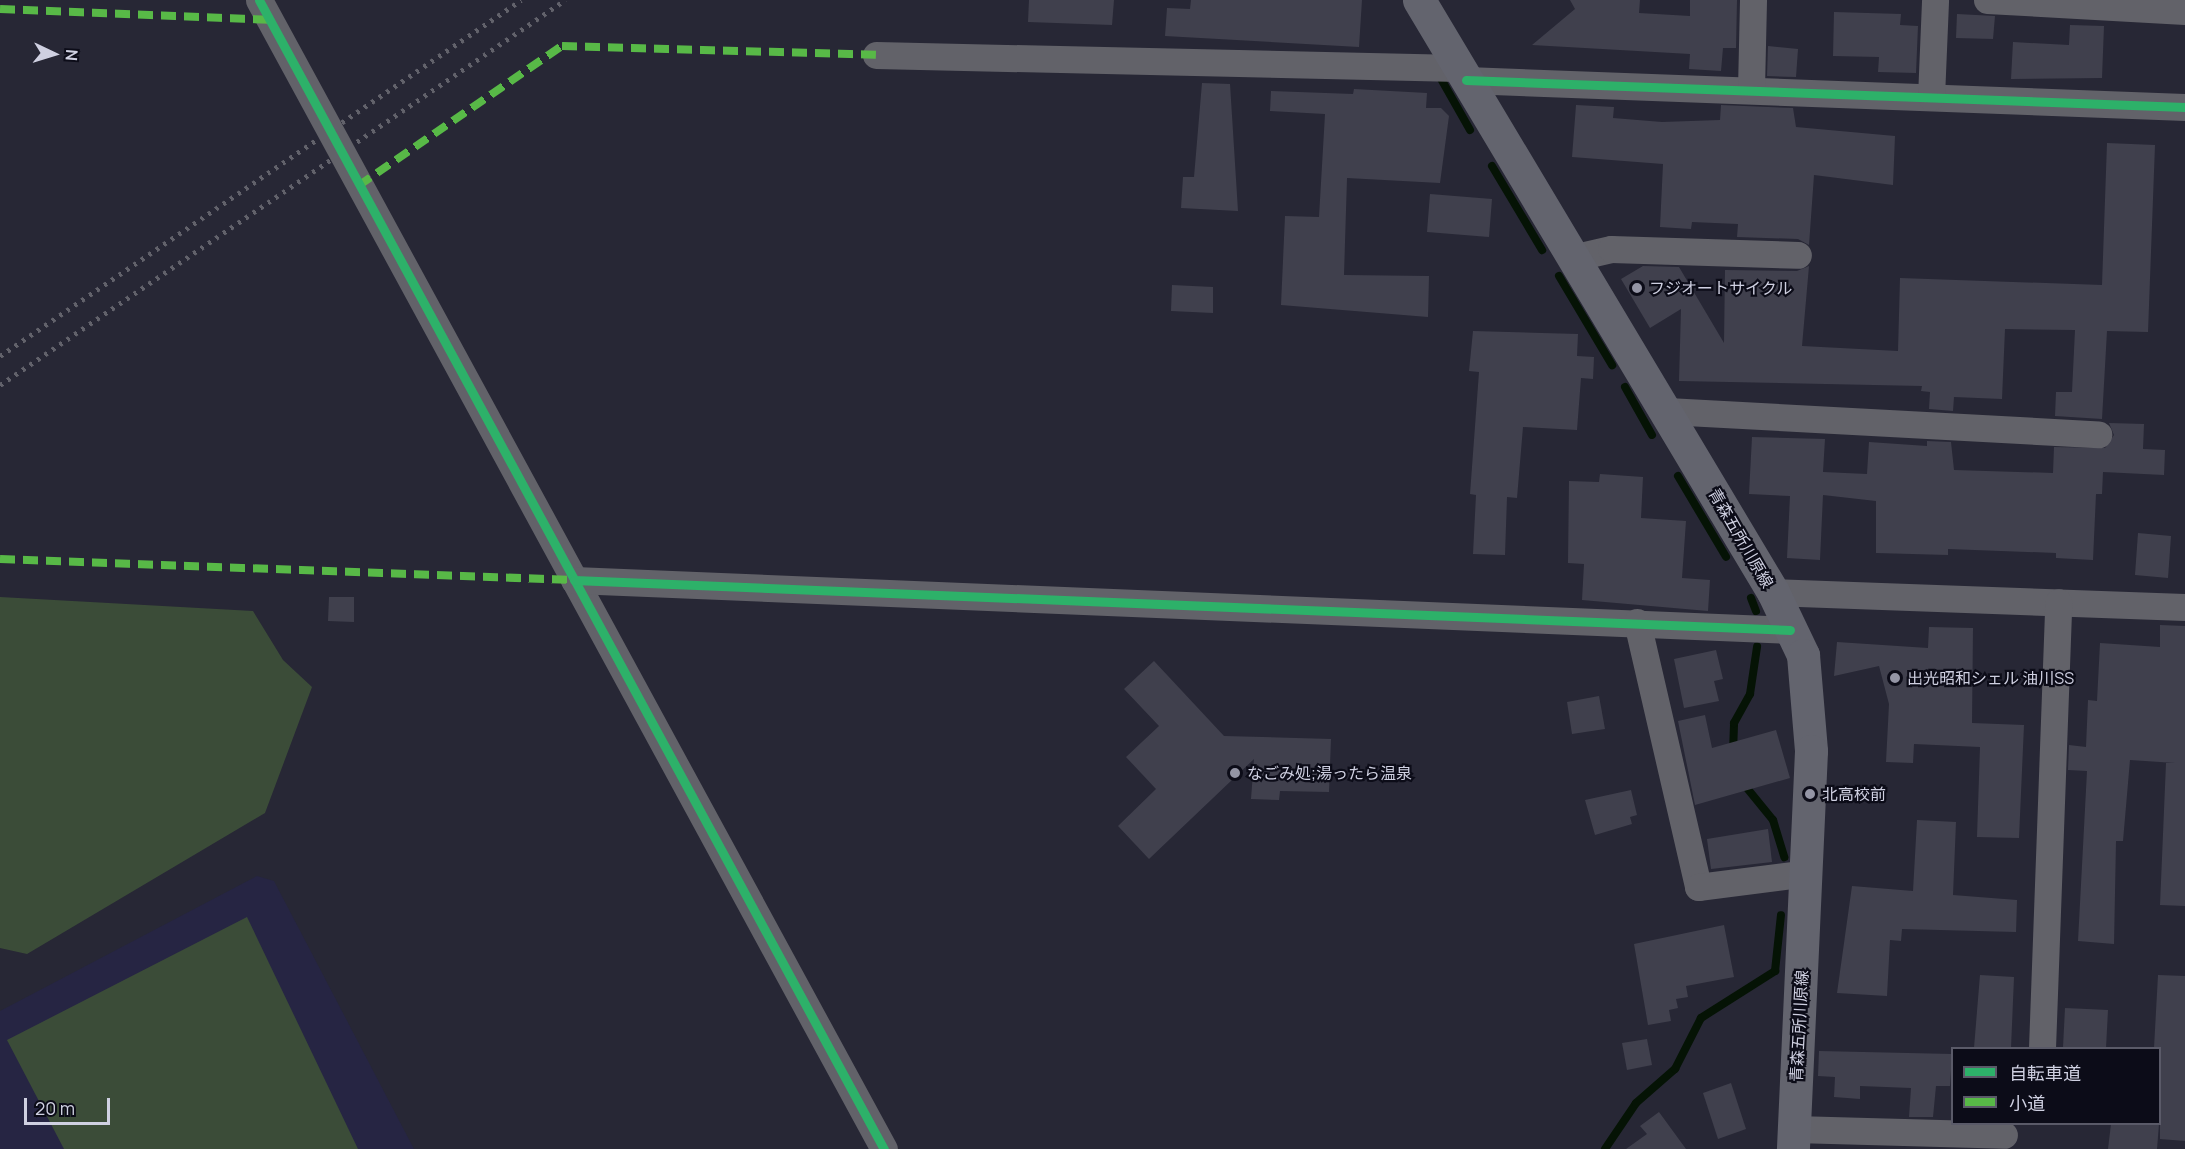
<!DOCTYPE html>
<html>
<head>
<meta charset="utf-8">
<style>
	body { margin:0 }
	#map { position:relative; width:2185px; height:1149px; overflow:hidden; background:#272735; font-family:Manrope,"Noto Sans JP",sans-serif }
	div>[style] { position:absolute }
	.built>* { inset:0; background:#262543 }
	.green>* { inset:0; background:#3b4c38 }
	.stream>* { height:8px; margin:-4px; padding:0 4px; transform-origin:4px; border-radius:4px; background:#051305 }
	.building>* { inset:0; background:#40404d }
	.minor>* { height:27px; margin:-13.5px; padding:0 13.5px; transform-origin:13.5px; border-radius:13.5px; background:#626269 }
	.primary>* { height:33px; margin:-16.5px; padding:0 16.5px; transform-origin:16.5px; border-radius:16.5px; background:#63646e }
	.rail>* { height:4.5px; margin-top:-2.25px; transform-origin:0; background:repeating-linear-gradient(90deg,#62626b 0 3px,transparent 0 9px) }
	.quiet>* { height:8px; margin-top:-4px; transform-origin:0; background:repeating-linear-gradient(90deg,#58b947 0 15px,transparent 0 23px) }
	.cycleway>* { height:9px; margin:-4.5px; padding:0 4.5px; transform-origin:4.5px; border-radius:4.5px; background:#2db169 }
	.dots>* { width:16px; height:16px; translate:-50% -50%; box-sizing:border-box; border:3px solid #0c0c18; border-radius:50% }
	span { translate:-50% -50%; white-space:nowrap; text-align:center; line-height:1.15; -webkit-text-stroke:4.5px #0c0c18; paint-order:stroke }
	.poi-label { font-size:16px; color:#cfd0e1 }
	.left { translate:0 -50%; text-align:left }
	.street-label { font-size:16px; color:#cfd0e1 }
	.legend { position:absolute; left:1951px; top:1047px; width:210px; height:78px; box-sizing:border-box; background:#0c0c18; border:2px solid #5a5a68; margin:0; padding:8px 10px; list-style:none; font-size:18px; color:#cfd0e1 }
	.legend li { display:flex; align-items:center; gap:12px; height:30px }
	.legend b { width:30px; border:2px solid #5a5a68 }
	.north { position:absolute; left:24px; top:24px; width:60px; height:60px; -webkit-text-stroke:4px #0c0c18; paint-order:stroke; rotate:94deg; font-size:16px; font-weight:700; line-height:24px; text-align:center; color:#cfd0e1 }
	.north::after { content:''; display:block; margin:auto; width:21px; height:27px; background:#cfd0e1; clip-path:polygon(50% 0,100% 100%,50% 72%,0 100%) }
	.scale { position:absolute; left:24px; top:1098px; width:86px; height:27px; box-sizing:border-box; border:3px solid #cfd0e1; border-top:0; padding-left:8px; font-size:18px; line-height:21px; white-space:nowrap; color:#cfd0e1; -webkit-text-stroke:4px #0c0c18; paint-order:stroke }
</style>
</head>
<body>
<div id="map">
	<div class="built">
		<i style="clip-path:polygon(257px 876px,274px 881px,414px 1149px,0 1149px,0 1011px)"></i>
	</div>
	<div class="green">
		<i style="clip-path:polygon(0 597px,253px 611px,283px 660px,312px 687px,265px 813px,27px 954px,0 948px)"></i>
		<i style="clip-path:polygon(247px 917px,358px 1149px,64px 1149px,7px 1040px)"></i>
	</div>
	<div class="stream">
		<i style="left:1440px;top:77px;width:61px;rotate:60.5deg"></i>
		<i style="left:1492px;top:166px;width:98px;rotate:59.2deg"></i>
		<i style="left:1559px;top:276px;width:104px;rotate:59.2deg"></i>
		<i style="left:1625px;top:387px;width:55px;rotate:60.6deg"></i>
		<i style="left:1678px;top:476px;width:94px;rotate:59.3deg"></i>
		<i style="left:1751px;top:598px;width:14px;rotate:69deg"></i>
		<i style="left:1733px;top:753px;width:30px;rotate:-88deg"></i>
		<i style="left:1734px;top:723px;width:33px;rotate:-61deg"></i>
		<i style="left:1750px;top:694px;width:48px;rotate:-81.5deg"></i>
		<i style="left:1742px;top:782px;width:49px;rotate:50.8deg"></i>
		<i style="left:1773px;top:820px;width:39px;rotate:73deg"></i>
		<i style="left:1605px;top:1149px;width:55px;rotate:-56deg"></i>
		<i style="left:1636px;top:1103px;width:52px;rotate:-41.1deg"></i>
		<i style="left:1675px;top:1069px;width:57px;rotate:-63deg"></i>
		<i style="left:1701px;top:1018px;width:88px;rotate:-32.4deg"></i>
		<i style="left:1775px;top:971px;width:56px;rotate:-83.9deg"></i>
	</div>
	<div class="building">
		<i style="clip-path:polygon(1029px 0,1114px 0,1112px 25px,1028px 22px)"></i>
		<i style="clip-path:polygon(1191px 0,1362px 0,1359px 47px,1165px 36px,1167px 8px,1190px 9px)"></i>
		<i style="clip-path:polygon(1570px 0,1640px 0,1639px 13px,1690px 16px,1690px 0,1737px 0,1736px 48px,1723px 48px,1721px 71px,1689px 69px,1690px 54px,1532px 45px,1575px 9px)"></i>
		<i style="clip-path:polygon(1834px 12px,1901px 14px,1900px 25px,1918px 26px,1916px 73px,1878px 72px,1879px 57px,1833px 56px)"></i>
		<i style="clip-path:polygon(1957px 14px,1995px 16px,1993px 39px,1956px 38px)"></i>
		<i style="clip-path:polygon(2070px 25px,2104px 26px,2102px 78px,2011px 79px,2013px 42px,2069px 45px)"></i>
		<i style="clip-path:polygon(1768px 46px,1798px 49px,1796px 77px,1767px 76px)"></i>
		<i style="clip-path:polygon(1202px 83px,1230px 84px,1238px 211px,1181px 208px,1183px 177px,1194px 177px)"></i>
		<i style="clip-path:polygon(1354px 89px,1427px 93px,1426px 108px,1441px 108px,1449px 116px,1440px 183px,1347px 178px,1344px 275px,1429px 276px,1428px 317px,1281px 305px,1285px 216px,1319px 217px,1325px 114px,1270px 111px,1271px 91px,1353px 94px)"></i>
		<i style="clip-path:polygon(1576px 105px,1614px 107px,1613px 118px,1662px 122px,1720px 120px,1721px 105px,1793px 108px,1796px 127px,1895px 136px,1893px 185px,1814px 175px,1809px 245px,1798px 239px,1737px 237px,1738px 224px,1692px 222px,1691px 229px,1660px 227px,1663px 164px,1572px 157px)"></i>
		<i style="clip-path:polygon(2107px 143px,2155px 145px,2148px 332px,2107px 331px,2102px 419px,2055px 416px,2056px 392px,2072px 392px,2075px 330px,2005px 329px,2002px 399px,1954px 397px,1953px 411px,1929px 409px,1930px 392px,1921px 391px,1922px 386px,1679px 381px,1681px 309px,1650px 328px,1621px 279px,1643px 266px,1679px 267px,1724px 343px,1725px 270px,1797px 271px,1809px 266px,1802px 346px,1898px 351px,1900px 278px,2102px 285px)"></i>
		<i style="clip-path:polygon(1430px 194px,1492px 199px,1489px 237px,1427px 232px)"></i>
		<i style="clip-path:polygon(1172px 285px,1213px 287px,1213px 313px,1171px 311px)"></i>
		<i style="clip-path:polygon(1473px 331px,1578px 334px,1577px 356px,1594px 357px,1593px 379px,1581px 378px,1577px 430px,1523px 427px,1517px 498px,1507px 497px,1505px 555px,1473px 554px,1476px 495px,1470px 494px,1479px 372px,1469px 371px)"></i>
		<i style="clip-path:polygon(2109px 423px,2144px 424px,2143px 449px,2165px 450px,2164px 475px,2103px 472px,2102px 494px,2096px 494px,2093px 560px,2056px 558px,2056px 553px,1948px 549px,1948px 555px,1876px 553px,1876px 501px,1823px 495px,1820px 560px,1787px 558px,1790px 496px,1749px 494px,1752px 437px,1825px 439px,1823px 472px,1867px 474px,1869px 442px,1927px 446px,1927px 441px,1951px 442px,1954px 470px,2053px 473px,2054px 447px,2105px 448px,2114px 435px)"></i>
		<i style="clip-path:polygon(1600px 474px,1643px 477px,1641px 518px,1686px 521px,1682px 578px,1710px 580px,1708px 611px,1582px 600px,1584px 564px,1568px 563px,1569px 481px,1599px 482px)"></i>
		<i style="clip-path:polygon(2138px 533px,2171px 536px,2168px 578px,2135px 575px)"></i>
		<i style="clip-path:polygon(329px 597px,354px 597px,354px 622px,328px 621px)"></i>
		<i style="clip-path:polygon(2160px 625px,2185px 626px,2185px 906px,2160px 905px,2166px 763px,2175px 763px,2130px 760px,2123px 841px,2116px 841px,2114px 944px,2078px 941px,2087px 771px,2068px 770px,2069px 745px,2086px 747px,2088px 700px,2097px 701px,2100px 643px,2160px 647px)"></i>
		<i style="clip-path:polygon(1929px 627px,1973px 628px,1972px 723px,2024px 725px,2019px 838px,1977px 837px,1980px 747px,1914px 744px,1913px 763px,1886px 762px,1889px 704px,1879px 666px,1834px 676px,1837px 642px,1928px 648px)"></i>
		<i style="clip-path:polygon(1716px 650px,1723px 679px,1714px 681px,1719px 701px,1684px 708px,1674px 659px)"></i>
		<i style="clip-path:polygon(1154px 661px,1224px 736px,1331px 739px,1329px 792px,1280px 791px,1279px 800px,1251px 799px,1254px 759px,1149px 859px,1118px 826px,1156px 789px,1126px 757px,1159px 726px,1124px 689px)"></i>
		<i style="clip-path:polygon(1599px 696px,1605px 729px,1572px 734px,1567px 702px)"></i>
		<i style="clip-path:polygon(1705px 715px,1712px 748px,1776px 730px,1790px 778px,1695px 805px,1678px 721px)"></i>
		<i style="clip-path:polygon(1631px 790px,1637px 815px,1630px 817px,1632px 824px,1595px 835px,1585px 800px)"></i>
		<i style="clip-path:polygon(1917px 820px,1956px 822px,1953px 895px,2017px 900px,2016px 932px,1902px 929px,1901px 941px,1890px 940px,1887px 996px,1837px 993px,1852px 886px,1913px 891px)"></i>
		<i style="clip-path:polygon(1768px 829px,1772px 862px,1711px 869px,1707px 839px)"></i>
		<i style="clip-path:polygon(1724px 925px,1734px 977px,1686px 986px,1688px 997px,1676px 999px,1678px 1008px,1669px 1010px,1671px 1021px,1648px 1025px,1634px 944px)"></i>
		<i style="clip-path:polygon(1980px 975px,2014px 977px,2011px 1048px,1974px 1048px)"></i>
		<i style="clip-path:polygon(2158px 975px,2185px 976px,2185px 1141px,2160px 1139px,2160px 1048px,2154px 1048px)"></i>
		<i style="clip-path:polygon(2065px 1008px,2108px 1010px,2106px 1048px,2063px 1048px)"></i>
		<i style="clip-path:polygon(1647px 1039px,1652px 1065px,1627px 1070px,1622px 1043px)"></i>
		<i style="clip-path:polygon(1819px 1051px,1952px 1054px,1950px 1086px,1936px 1086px,1933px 1117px,1909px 1117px,1911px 1088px,1860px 1086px,1860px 1099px,1834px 1097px,1835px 1077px,1818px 1076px)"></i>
		<i style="clip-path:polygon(1731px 1083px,1746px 1129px,1718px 1139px,1703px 1093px)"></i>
		<i style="clip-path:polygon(1659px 1112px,1686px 1149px,1626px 1149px,1647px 1134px,1640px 1126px)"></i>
		<i style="clip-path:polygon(2111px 1124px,2159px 1124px,2157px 1149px,2108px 1149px)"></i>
	</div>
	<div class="minor">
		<i style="left:259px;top:0;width:1308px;rotate:61.46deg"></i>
		<i style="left:1987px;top:0;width:198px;rotate:3.2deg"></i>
		<i style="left:876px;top:55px;width:583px;rotate:1.28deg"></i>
		<i style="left:1466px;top:80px;width:720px;rotate:2.15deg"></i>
		<i style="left:1751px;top:89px;width:89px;rotate:-88.7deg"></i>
		<i style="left:1931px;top:97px;width:97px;rotate:-87.6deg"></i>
		<i style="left:1572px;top:258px;width:40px;rotate:-13deg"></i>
		<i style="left:1611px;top:249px;width:187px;rotate:1.8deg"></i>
		<i style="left:1667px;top:411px;width:432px;rotate:3.1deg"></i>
		<i style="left:574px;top:580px;width:1217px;rotate:2.35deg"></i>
		<i style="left:1773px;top:592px;width:412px;rotate:2.1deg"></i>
		<i style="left:1637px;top:622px;width:272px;rotate:77deg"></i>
		<i style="left:1698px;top:887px;width:110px;rotate:-7.3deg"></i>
		<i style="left:2042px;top:1048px;width:446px;rotate:-87.9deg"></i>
		<i style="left:1794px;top:1129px;width:210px;rotate:1.6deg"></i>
	</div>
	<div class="primary">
		<i style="left:1419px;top:0;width:690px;rotate:59.12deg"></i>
		<i style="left:1773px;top:592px;width:70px;rotate:64.5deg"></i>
		<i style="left:1803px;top:655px;width:96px;rotate:85.2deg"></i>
		<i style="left:1811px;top:751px;width:398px;rotate:92.6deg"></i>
	</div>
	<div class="rail">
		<i style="left:0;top:356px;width:631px;rotate:-34.34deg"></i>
		<i style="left:0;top:385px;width:684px;rotate:-34.27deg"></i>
	</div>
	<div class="quiet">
		<i style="left:0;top:9px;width:270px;rotate:2.3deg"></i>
		<i style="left:358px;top:186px;width:247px;rotate:-34.5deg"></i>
		<i style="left:562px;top:46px;width:314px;rotate:1.6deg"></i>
		<i style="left:0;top:559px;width:574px;rotate:2.1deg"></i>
	</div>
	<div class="cycleway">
		<i style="left:259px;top:0;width:1308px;rotate:61.46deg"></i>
		<i style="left:1466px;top:80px;width:720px;rotate:2.15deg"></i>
		<i style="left:574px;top:580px;width:1217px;rotate:2.35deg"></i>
	</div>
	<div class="dots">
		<i style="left:1637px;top:288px;background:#9495a5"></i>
		<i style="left:1895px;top:678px;background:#9495a5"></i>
		<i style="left:1235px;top:773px;background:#9495a5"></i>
		<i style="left:1810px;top:794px;background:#9495a5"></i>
	</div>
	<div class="poi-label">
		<span class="left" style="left:1649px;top:288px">フジオートサイクル</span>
		<span class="left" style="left:1907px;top:678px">出光昭和シェル 油川SS</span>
		<span class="left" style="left:1247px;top:773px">なごみ処;湯ったら温泉</span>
		<span class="left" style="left:1822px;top:794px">北高校前</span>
	</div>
	<div class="street-label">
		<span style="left:1741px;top:538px;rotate:60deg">青森五所川原線</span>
		<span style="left:1799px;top:1026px;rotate:-87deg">青森五所川原線</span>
	</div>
	<ul class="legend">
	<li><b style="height:8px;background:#2db169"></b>自転車道</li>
	<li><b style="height:8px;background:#58b947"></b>小道</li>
	</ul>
	<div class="north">N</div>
	<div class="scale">20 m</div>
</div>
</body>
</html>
